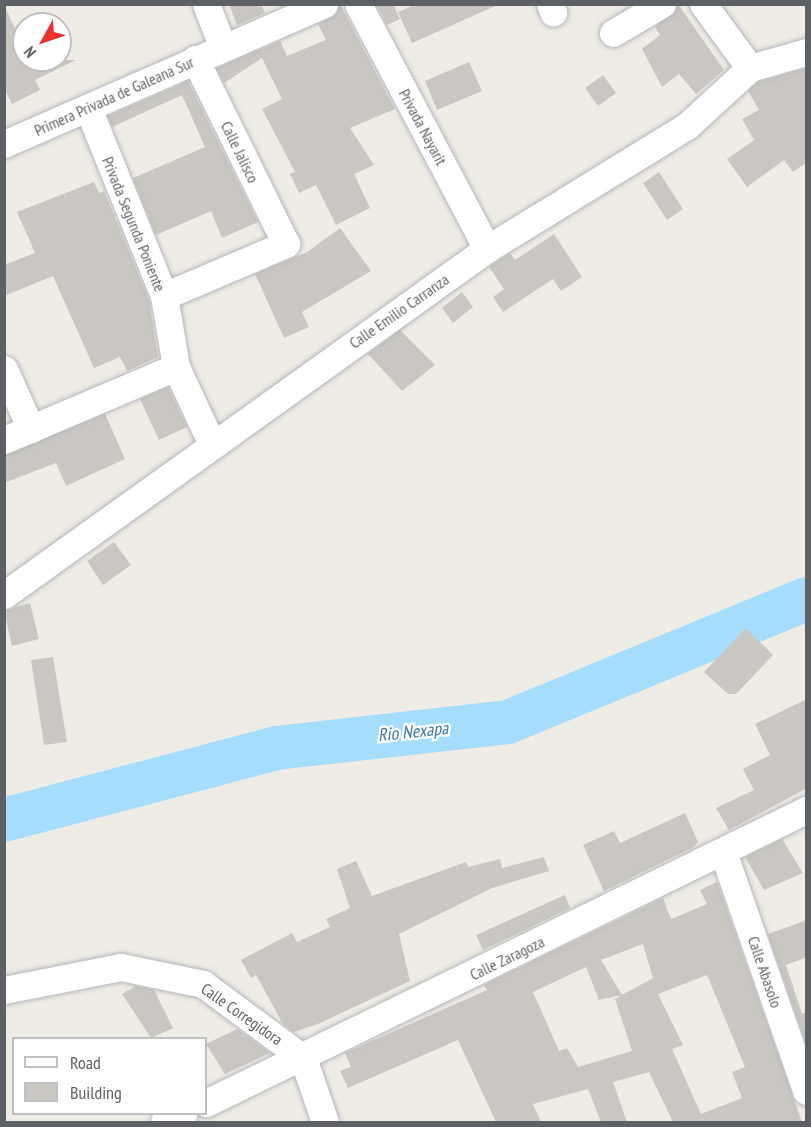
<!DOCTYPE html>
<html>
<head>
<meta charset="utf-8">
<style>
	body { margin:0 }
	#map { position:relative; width:811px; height:1127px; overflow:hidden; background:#efece5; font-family:"PT Sans Narrow",sans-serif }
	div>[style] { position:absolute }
	.river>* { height:44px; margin:-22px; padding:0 22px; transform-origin:22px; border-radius:22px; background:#a5ddff }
	.building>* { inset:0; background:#cac7c2 }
	.roads { filter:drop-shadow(0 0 2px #b2b6ba) drop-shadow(0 0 2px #b2b6ba) }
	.minor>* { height:27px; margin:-13.5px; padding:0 13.5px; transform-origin:13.5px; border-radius:13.5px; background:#fff }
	span { translate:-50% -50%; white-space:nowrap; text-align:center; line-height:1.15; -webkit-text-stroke:4.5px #fff; paint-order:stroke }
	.street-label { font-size:16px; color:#5d6166 }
	.water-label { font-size:18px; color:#3c79ab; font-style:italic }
	.frame { position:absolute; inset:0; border:6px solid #5d6166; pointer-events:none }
	.legend { position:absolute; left:12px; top:1037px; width:195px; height:78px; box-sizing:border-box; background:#fff; border:2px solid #bec0c2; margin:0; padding:8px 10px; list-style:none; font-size:18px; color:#5d6166 }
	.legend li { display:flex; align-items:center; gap:12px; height:30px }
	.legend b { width:30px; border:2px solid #bec0c2 }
	.north { position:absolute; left:12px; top:12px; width:60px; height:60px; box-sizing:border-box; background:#fff; border:2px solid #bec0c2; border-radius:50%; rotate:230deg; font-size:16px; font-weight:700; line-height:24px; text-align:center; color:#5d6166 }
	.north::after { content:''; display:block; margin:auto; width:21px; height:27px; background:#ed312d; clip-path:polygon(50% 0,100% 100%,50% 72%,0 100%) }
</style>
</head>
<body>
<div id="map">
	<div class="river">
		<i style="left:4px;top:820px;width:281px;rotate:-14.8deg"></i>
		<i style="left:276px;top:748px;width:233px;rotate:-6.4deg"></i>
		<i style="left:508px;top:722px;width:322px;rotate:-22.4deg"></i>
	</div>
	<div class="building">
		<i style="clip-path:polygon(229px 4px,261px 4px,265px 13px,237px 25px)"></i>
		<i style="clip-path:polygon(340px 4px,395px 109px,350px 128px,374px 165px,354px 174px,370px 208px,336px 225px,316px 185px,299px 193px,290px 174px,295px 172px,262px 109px,282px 99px,262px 58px,224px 83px,217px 68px,280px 41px,287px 56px,326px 40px,318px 24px,336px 14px)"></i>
		<i style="clip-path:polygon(376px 4px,393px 4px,400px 19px,387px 25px)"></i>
		<i style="clip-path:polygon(416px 4px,500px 4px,412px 43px,398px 12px)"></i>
		<i style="clip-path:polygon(678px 4px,724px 70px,696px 94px,679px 74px,662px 87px,642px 49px,660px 35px,655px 27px)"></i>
		<i style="clip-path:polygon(4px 5px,24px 47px,24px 60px,76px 60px,35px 80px,40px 90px,12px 104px,4px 88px)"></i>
		<i style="clip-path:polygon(469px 62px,482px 91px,437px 110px,425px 81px)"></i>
		<i style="clip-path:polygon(807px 68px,807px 162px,793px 172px,784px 160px,747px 187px,727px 159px,754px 140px,742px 119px,759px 110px,748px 91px,758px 82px)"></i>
		<i style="clip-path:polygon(603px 75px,616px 93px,598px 106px,585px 88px)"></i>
		<i style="clip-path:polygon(188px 81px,258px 222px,222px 238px,211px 211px,156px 235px,133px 178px,205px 147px,182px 95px,112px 127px,108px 116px)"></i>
		<i style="clip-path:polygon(659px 172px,683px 209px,667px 220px,643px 183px)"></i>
		<i style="clip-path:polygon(94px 182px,99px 193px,104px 191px,149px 300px,158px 357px,127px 371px,120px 357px,94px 368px,53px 276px,4px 296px,4px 265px,35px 253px,17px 212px)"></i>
		<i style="clip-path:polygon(340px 228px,371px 271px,302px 312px,309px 327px,284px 338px,255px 274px,307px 252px)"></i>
		<i style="clip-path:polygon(554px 234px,582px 277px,561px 291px,553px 279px,503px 312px,493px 297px,504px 289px,489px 267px,510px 253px,515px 260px)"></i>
		<i style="clip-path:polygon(462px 292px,473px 307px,453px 323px,442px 308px)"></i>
		<i style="clip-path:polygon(400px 330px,435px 365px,402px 391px,368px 354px)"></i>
		<i style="clip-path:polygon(168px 387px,187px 427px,159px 440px,140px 399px)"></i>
		<i style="clip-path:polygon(105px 414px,125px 459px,66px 486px,56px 463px,4px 483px,4px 455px)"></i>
		<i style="clip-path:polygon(114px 542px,131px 565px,103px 585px,87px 561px)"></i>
		<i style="clip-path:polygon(30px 603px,39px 639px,12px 646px,4px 611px)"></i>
		<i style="clip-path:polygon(746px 628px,773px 655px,736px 694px,728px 694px,704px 672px)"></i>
		<i style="clip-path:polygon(53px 657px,67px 742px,44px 745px,31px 660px)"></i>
		<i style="clip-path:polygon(807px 699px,807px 788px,729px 830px,716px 808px,754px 790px,743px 769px,770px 755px,755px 724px)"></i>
		<i style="clip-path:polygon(685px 813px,698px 842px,692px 848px,604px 891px,583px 845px,614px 831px,620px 843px)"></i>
		<i style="clip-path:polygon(782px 839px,803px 873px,764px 890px,745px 857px)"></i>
		<i style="clip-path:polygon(544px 857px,549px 871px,492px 888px,399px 934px,410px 981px,318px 1024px,294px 1032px,283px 1024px,256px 975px,251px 978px,241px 960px,292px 933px,297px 942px,330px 927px,326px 919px,350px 908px,337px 869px,356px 861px,372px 896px,466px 862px,468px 867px,500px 859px,502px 868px)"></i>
		<i style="clip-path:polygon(evenodd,717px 882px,802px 1122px,673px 1122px,649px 1072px,613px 1082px,627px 1122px,601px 1122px,588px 1089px,533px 1104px,541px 1122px,496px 1122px,458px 1040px,348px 1088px,340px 1071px,351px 1067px,345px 1053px,487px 990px,484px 985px,663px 898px,671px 919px,707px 904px,700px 890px,717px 882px,643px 944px,653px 978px,622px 995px,601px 960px,643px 944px,717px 882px,586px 967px,599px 1000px,622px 995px,615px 999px,632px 1051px,578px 1067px,567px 1048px,559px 1051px,533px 992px,586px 967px,717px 882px,707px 975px,745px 1067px,732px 1072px,742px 1098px,701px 1114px,672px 1049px,683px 1045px,658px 994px,707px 975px)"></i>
		<i style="clip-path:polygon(565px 895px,570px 908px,483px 950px,476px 935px)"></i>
		<i style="clip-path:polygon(807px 920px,807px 957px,786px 965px,802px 1014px,807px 1012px,806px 1044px,768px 934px)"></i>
		<i style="clip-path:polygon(136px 986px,154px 990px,173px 1028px,151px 1038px,122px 994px)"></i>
		<i style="clip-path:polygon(237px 1029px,270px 1053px,225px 1074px,206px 1044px)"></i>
	</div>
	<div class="roads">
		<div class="minor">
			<i style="left:206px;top:4px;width:47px;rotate:68.9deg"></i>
			<i style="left:358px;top:4px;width:277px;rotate:62.2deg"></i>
			<i style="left:550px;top:4px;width:9px;rotate:69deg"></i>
			<i style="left:703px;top:4px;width:79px;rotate:53.7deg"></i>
			<i style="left:613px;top:33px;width:57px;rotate:-30.6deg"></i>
			<i style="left:88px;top:108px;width:203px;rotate:68deg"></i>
			<i style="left:164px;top:296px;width:72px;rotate:80.4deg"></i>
			<i style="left:176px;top:367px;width:83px;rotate:65deg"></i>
			<i style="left:4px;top:144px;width:349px;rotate:-23.6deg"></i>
			<i style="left:164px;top:296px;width:133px;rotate:-23.1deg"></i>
			<i style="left:286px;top:244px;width:206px;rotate:-116.2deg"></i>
			<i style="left:4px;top:369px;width:66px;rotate:65.8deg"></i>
			<i style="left:4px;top:440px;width:187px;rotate:-23deg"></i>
			<i style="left:4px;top:595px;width:594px;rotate:-35.62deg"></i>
			<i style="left:487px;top:249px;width:235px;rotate:-31.6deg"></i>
			<i style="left:687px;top:126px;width:86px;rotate:-42.6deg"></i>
			<i style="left:750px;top:68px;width:58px;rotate:-15.9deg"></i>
			<i style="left:723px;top:852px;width:253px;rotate:70.8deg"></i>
			<i style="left:4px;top:990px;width:119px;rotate:-11.1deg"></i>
			<i style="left:121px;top:967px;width:84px;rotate:11.7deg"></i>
			<i style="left:203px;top:984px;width:124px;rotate:36.5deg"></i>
			<i style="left:303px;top:1058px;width:68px;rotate:71deg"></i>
			<i style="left:206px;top:1103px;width:668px;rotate:-26.03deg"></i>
			<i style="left:164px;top:1122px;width:21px;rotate:-23deg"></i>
		</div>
	</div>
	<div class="street-label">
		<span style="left:114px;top:96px;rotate:-24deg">Primera Privada de Galeana Sur</span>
		<span style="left:423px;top:127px;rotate:62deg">Privada Nayarit</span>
		<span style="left:240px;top:152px;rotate:64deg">Calle Jalisco</span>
		<span style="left:134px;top:224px;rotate:68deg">Privada Segunda Poniente</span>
		<span style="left:399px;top:311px;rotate:-35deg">Calle Emilio Carranza</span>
		<span style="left:507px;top:958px;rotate:-26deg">Calle Zaragoza</span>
		<span style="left:765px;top:972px;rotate:71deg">Calle Abasolo</span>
		<span style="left:242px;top:1014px;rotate:35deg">Calle Corregidora</span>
	</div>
	<div class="water-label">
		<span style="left:413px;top:732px;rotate:-6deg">Rio Nexapa</span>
	</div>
	<div class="frame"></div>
	<ul class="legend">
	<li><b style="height:8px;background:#fff"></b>Road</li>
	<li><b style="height:16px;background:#cac7c2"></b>Building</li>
	</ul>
	<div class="north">N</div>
</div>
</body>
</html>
